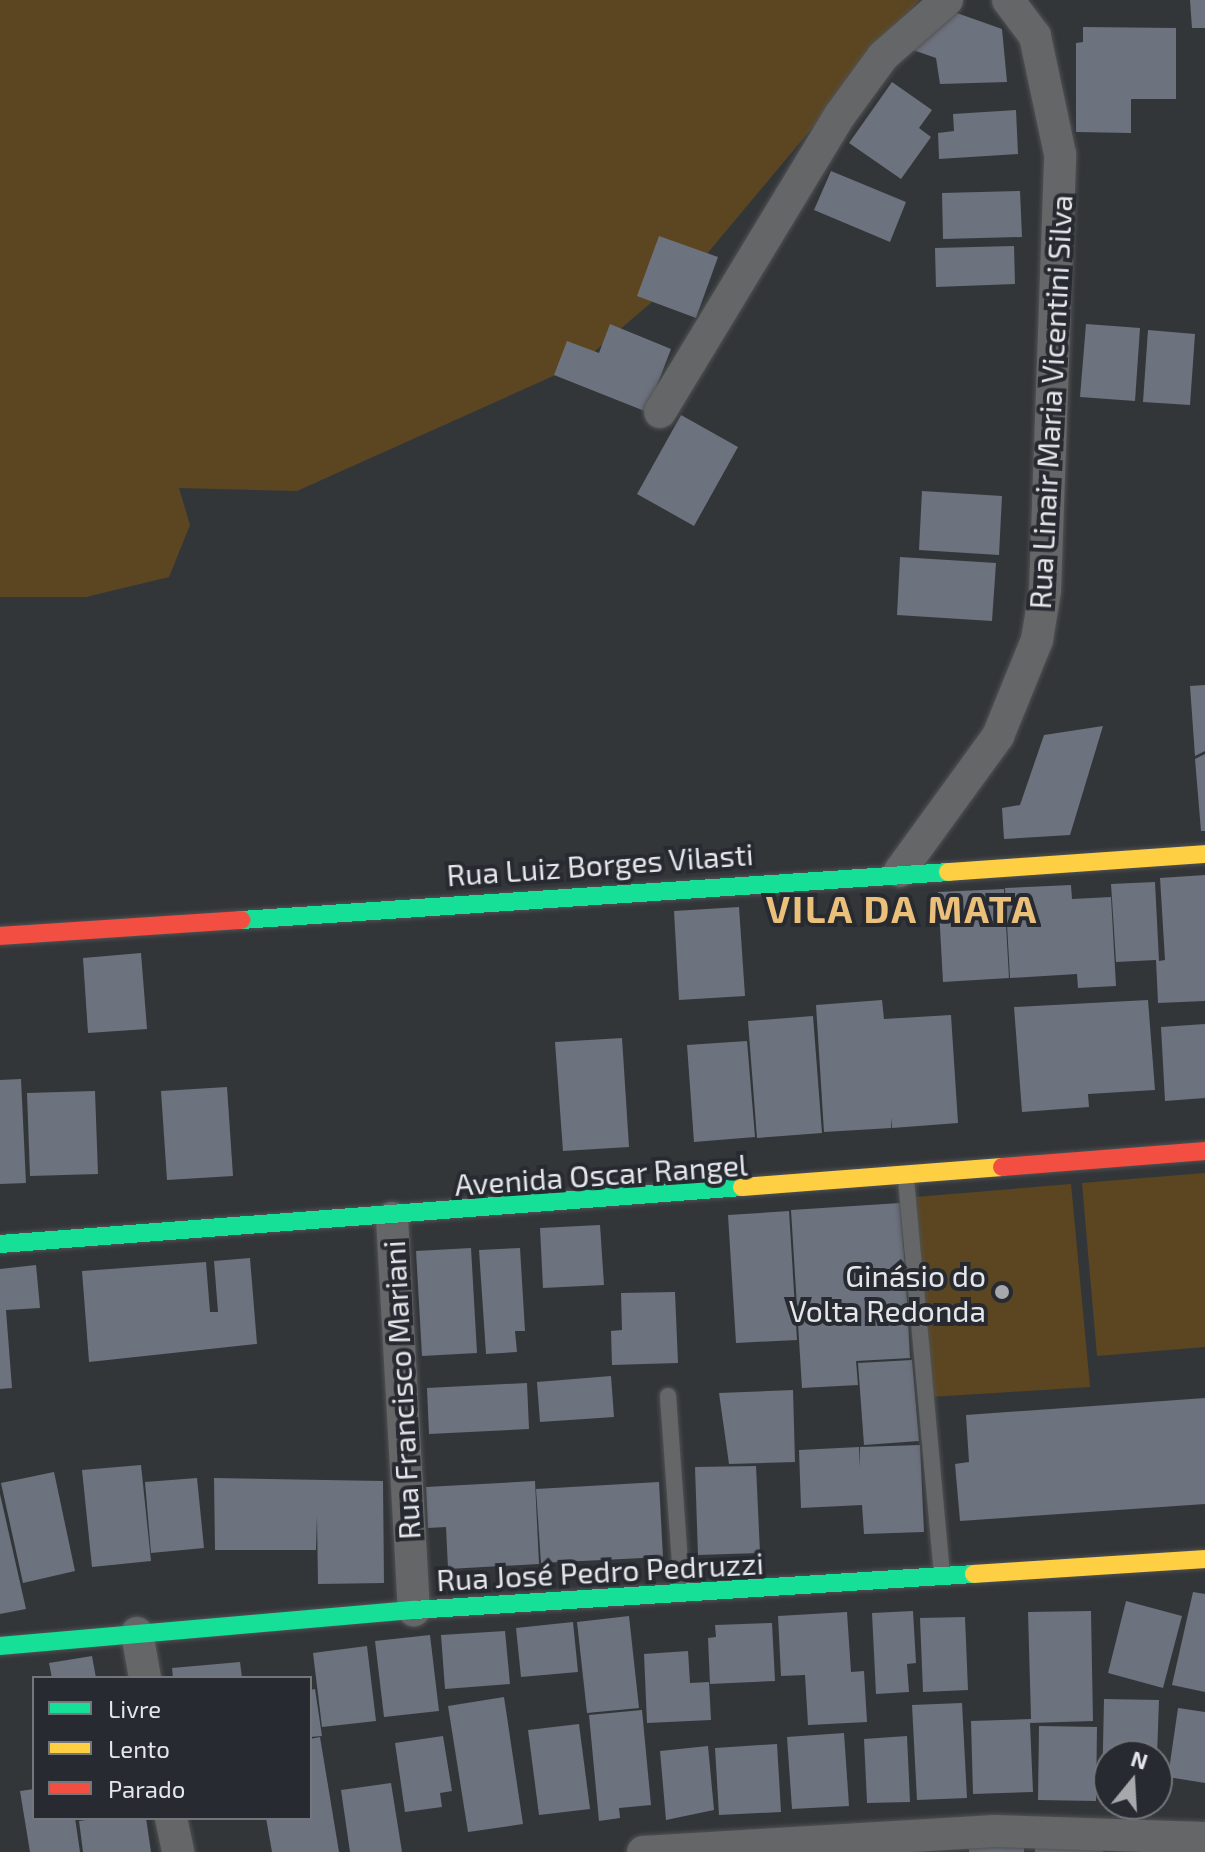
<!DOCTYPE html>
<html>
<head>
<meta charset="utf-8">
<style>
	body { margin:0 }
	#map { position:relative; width:1205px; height:1852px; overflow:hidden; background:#333639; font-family:"Exo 2",sans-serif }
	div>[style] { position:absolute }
	.green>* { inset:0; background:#5c4621 }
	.building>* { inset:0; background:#6c727e }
	.roads { filter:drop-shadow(0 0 2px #505254) drop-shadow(0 0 2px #505254) }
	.lane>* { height:16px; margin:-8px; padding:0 8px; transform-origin:8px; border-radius:8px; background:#656667 }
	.street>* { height:32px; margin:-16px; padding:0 16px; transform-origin:16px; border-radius:16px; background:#656667 }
	.fast>* { height:18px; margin:-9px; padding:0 9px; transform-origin:9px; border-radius:9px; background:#16e098 }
	.slow>* { height:18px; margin:-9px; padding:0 9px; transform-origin:9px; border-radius:9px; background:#ffcf43 }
	.jam>* { height:18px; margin:-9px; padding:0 9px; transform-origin:9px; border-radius:9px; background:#f24e42 }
	.dots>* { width:22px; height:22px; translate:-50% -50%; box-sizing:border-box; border:4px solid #272b31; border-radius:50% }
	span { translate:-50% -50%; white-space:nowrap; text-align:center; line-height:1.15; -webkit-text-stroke:8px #272b31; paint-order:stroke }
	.street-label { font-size:30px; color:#e4e6ea }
	.poi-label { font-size:30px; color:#e4e6ea }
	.right { translate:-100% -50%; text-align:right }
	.district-label { font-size:38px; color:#ebc07b; font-weight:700; letter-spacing:2px }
	.legend { position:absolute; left:32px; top:1676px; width:280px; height:144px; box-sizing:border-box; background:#272b31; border:2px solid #73767b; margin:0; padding:10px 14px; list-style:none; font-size:24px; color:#e4e6ea }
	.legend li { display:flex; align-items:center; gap:16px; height:40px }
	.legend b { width:40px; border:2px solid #73767b }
	.north { position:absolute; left:1093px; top:1740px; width:80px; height:80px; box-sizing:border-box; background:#272b31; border:2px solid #73767b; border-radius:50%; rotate:18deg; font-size:22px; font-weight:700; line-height:32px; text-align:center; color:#e4e6ea }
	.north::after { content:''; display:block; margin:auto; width:28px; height:36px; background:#a6a8ac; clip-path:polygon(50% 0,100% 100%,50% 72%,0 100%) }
</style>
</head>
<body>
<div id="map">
	<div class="green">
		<i style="clip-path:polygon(0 0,919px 0,706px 255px,580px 364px,297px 491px,179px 488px,190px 525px,169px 577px,86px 597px,0 597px)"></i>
		<i style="clip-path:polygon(1205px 1173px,1205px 1347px,1097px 1356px,1082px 1183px)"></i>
		<i style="clip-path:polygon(1071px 1184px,1090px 1387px,930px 1397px,916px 1197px)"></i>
	</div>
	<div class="building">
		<i style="clip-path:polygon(1190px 0,1205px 0,1205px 28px,1192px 28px)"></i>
		<i style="clip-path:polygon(954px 12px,1002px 29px,1007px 82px,940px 84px,936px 58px,913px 50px)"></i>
		<i style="clip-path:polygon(1083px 27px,1176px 28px,1176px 99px,1131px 99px,1131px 133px,1076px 132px,1076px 43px,1083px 42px)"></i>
		<i style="clip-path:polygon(892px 82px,932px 110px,919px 128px,931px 137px,901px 179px,849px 143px)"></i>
		<i style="clip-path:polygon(1016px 110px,1018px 154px,939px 159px,938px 133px,954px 131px,953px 114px)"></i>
		<i style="clip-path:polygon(831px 171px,906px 202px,890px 242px,814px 210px)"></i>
		<i style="clip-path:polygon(1020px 191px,1022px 237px,943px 239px,942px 193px)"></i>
		<i style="clip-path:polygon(659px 236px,718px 257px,696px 318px,637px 296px)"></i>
		<i style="clip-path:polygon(1014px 246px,1015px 284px,936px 287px,935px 248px)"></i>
		<i style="clip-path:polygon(610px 324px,671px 349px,647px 412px,554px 375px,567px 341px,599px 353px)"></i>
		<i style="clip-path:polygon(1086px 324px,1140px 328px,1135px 401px,1080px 397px)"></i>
		<i style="clip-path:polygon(1148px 330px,1195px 334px,1190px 405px,1143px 402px)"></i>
		<i style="clip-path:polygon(681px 415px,738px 447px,694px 526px,637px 494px)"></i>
		<i style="clip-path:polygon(922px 491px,1002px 496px,999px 555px,919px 550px)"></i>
		<i style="clip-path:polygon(900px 557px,996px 563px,992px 621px,897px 615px)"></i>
		<i style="clip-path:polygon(1205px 685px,1205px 751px,1195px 756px,1190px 686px)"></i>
		<i style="clip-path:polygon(1103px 726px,1070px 835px,1004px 839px,1002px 808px,1020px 805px,1044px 735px)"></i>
		<i style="clip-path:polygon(1205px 754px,1205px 831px,1201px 831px,1195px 759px)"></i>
		<i style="clip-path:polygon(1205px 875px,1205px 1001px,1158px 1003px,1156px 960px,1116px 962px,1111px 884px,1155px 882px,1159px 961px,1165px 960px,1160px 878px)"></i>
		<i style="clip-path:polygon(1071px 885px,1072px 899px,1111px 897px,1116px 986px,1078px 988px,1077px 974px,1010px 978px,1005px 888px)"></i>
		<i style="clip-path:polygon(1004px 889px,1009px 978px,943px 982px,938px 892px)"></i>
		<i style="clip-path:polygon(739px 907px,745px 996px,679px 1000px,674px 911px)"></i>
		<i style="clip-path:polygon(141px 953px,147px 1029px,88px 1033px,83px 958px)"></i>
		<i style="clip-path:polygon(882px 1000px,884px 1019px,951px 1015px,958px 1123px,892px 1128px,891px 1117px,891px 1128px,824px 1132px,816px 1005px)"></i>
		<i style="clip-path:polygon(1148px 1000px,1155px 1090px,1088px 1094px,1089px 1107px,1022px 1112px,1014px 1007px)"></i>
		<i style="clip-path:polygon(813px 1016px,822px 1133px,757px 1138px,748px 1021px)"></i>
		<i style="clip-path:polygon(1205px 1024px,1205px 1098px,1165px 1101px,1161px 1027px)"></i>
		<i style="clip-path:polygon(622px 1038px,629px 1147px,563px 1151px,555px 1042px)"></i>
		<i style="clip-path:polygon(747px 1041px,755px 1137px,694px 1142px,687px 1045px)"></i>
		<i style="clip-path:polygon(21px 1079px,26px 1183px,0 1184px,0 1080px)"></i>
		<i style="clip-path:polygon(227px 1087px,233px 1176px,167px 1180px,161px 1091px)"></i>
		<i style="clip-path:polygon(95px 1091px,98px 1174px,30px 1176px,27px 1093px)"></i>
		<i style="clip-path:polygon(900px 1203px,906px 1279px,839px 1284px,906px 1281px,910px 1358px,856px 1361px,858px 1385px,802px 1388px,791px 1210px)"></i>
		<i style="clip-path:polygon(789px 1211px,797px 1340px,736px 1343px,728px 1215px)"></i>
		<i style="clip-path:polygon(600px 1225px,604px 1285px,543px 1288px,540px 1228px)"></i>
		<i style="clip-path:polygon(471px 1248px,477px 1353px,422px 1356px,416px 1251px)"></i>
		<i style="clip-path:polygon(520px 1248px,525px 1331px,515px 1331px,517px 1352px,486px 1354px,479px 1250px)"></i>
		<i style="clip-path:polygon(250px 1258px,257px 1344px,89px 1362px,82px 1271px,206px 1262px,210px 1312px,218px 1312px,214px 1261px)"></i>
		<i style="clip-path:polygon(36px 1265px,40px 1308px,6px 1310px,12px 1388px,0 1389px,0 1269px)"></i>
		<i style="clip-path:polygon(675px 1292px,678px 1363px,612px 1365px,611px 1331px,622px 1330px,621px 1293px)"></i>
		<i style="clip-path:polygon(912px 1360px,919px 1441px,864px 1445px,858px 1363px)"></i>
		<i style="clip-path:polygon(611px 1376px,614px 1417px,540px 1422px,537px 1382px)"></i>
		<i style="clip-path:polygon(527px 1383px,529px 1429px,429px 1434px,427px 1388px)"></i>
		<i style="clip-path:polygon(793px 1390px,795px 1462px,729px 1464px,719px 1393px)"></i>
		<i style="clip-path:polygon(1205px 1398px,1205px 1504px,960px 1521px,955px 1464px,969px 1462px,966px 1415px)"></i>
		<i style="clip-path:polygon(920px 1445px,924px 1532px,864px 1534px,862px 1505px,801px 1508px,799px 1450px,859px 1447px,860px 1468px,860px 1447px)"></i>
		<i style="clip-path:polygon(141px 1465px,151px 1561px,92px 1567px,82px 1470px)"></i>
		<i style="clip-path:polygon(756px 1466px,760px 1553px,698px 1555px,695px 1467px)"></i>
		<i style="clip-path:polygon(54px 1472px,75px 1571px,23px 1583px,1px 1483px)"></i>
		<i style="clip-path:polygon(197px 1478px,204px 1548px,151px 1553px,145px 1482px)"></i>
		<i style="clip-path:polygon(214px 1478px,383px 1481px,384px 1583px,318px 1584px,317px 1516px,316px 1550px,215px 1550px)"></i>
		<i style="clip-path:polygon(535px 1481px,539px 1564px,448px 1569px,446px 1527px,428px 1528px,426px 1487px)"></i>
		<i style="clip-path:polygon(659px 1482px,663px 1557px,541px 1563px,536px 1489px)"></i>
		<i style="clip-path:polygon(0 1494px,26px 1609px,0 1614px)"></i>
		<i style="clip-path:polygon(1193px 1592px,1205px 1594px,1205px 1692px,1172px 1685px)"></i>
		<i style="clip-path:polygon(1126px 1601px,1182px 1616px,1163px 1688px,1108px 1673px)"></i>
		<i style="clip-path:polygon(913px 1611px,916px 1663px,907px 1664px,909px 1692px,876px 1694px,872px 1613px)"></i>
		<i style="clip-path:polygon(1091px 1611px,1093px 1721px,1030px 1723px,1033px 1792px,973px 1794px,971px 1721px,1031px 1719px,1028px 1612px)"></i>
		<i style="clip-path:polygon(847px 1612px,851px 1672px,864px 1671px,867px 1722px,808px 1725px,805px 1675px,781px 1676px,778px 1616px)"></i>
		<i style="clip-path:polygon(629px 1616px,639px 1708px,587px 1713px,577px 1622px)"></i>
		<i style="clip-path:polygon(965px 1617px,968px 1690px,923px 1692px,920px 1618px)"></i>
		<i style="clip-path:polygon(573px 1622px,578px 1672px,521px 1677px,516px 1628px)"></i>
		<i style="clip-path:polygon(772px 1623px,775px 1681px,710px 1684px,708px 1638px,716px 1637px,715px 1625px)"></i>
		<i style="clip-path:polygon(505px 1631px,510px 1684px,445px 1689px,441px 1635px)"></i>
		<i style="clip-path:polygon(430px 1635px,439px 1711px,384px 1717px,375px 1641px)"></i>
		<i style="clip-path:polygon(367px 1646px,376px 1721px,322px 1727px,313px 1653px)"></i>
		<i style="clip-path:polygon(688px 1651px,690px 1683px,709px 1682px,711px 1720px,647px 1723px,644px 1654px)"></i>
		<i style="clip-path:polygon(92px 1656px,96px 1678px,52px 1678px,49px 1663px)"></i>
		<i style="clip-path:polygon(240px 1662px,242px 1678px,173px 1678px,172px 1668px)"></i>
		<i style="clip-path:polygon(315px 1689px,322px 1736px,310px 1737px,310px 1690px)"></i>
		<i style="clip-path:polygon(504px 1697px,523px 1824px,468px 1832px,448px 1706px)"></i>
		<i style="clip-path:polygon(1104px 1699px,1159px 1700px,1157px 1756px,1109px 1756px,1109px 1792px,1102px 1792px)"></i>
		<i style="clip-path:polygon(962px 1703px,967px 1798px,917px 1800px,912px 1705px)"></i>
		<i style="clip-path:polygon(1178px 1708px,1205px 1712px,1205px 1783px,1168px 1777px)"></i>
		<i style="clip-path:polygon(642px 1710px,651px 1805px,619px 1808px,620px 1818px,599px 1821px,589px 1715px)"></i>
		<i style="clip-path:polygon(579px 1724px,590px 1809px,539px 1815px,528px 1730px)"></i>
		<i style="clip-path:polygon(1039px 1726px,1097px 1727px,1096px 1801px,1038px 1800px)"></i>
		<i style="clip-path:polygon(844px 1733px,849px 1806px,792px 1809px,787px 1737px)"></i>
		<i style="clip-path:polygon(443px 1736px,452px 1791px,440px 1793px,442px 1807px,405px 1812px,395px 1743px)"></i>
		<i style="clip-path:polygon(907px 1736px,910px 1802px,867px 1803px,864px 1739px)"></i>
		<i style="clip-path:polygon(320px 1737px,339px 1852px,272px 1852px,266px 1818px,310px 1818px,310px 1739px)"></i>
		<i style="clip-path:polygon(777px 1744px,781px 1812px,719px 1815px,715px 1748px)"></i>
		<i style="clip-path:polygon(708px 1746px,714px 1810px,666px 1820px,660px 1751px)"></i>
		<i style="clip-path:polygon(391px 1783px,402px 1852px,350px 1852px,341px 1790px)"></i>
		<i style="clip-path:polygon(34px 1789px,34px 1818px,75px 1818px,80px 1852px,30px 1852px,20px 1791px)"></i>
		<i style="clip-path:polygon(99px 1818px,146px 1818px,151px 1852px,83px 1852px,79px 1821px)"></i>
		<i style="clip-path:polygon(1024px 1844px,1024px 1852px,969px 1852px,969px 1845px)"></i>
		<i style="clip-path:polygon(1035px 1845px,1103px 1850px,1103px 1852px,1035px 1852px)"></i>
	</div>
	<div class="roads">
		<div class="lane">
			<i style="left:906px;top:1179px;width:398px;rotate:84.8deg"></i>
			<i style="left:668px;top:1396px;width:197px;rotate:85.9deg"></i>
		</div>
		<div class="street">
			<i style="left:660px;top:412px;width:347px;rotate:-58.8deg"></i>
			<i style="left:840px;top:115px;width:73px;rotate:-53.9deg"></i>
			<i style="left:883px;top:56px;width:85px;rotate:-41.2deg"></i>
			<i style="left:900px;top:871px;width:167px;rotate:-54deg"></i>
			<i style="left:998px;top:736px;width:104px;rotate:-67.9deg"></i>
			<i style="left:1037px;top:640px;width:50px;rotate:-80.7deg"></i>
			<i style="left:1045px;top:591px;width:437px;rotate:-88deg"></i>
			<i style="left:1060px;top:154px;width:121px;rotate:-102deg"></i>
			<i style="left:1035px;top:36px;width:45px;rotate:-126.9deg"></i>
			<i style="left:392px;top:1218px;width:393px;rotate:86.8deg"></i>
			<i style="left:137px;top:1633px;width:46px;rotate:79.9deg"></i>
			<i style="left:171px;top:1818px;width:35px;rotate:78deg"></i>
			<i style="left:643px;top:1852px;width:353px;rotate:-3.4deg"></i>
			<i style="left:995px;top:1831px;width:210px;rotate:1.9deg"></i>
		</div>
		<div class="fast">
			<i style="left:241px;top:920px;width:709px;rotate:-3.88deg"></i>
			<i style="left:0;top:1244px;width:744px;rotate:-4.39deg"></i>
			<i style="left:0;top:1646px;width:416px;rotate:-5deg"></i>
			<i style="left:414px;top:1610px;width:561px;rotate:-3.68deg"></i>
		</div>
		<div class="slow">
			<i style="left:948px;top:872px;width:258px;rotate:-4deg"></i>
			<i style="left:742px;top:1187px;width:261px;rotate:-4.4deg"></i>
			<i style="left:974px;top:1574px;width:231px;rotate:-3.7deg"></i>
		</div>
		<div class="jam">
			<i style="left:0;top:936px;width:242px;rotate:-3.8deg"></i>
			<i style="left:1002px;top:1167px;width:204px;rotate:-4.5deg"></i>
		</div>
	</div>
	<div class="dots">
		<i style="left:1002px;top:1292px;background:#a6a8ac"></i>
	</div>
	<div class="street-label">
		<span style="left:1050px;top:402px;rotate:-87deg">Rua Linair Maria Vicentini Silva</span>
		<span style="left:600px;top:864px;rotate:-4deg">Rua Luiz Borges Vilasti</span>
		<span style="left:601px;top:1174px;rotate:-4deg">Avenida Oscar Rangel</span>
		<span style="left:401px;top:1390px;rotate:-93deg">Rua Francisco Mariani</span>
		<span style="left:600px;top:1571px;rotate:-3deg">Rua José Pedro Pedruzzi</span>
	</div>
	<div class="poi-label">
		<span class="right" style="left:986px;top:1292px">Ginásio do<br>Volta Redonda</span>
	</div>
	<div class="district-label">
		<span style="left:902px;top:909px">VILA DA MATA</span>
	</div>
	<ul class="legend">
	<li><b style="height:10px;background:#16e098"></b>Livre</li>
	<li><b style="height:10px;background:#ffcf43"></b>Lento</li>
	<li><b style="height:10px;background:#f24e42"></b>Parado</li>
	</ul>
	<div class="north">N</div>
</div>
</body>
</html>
